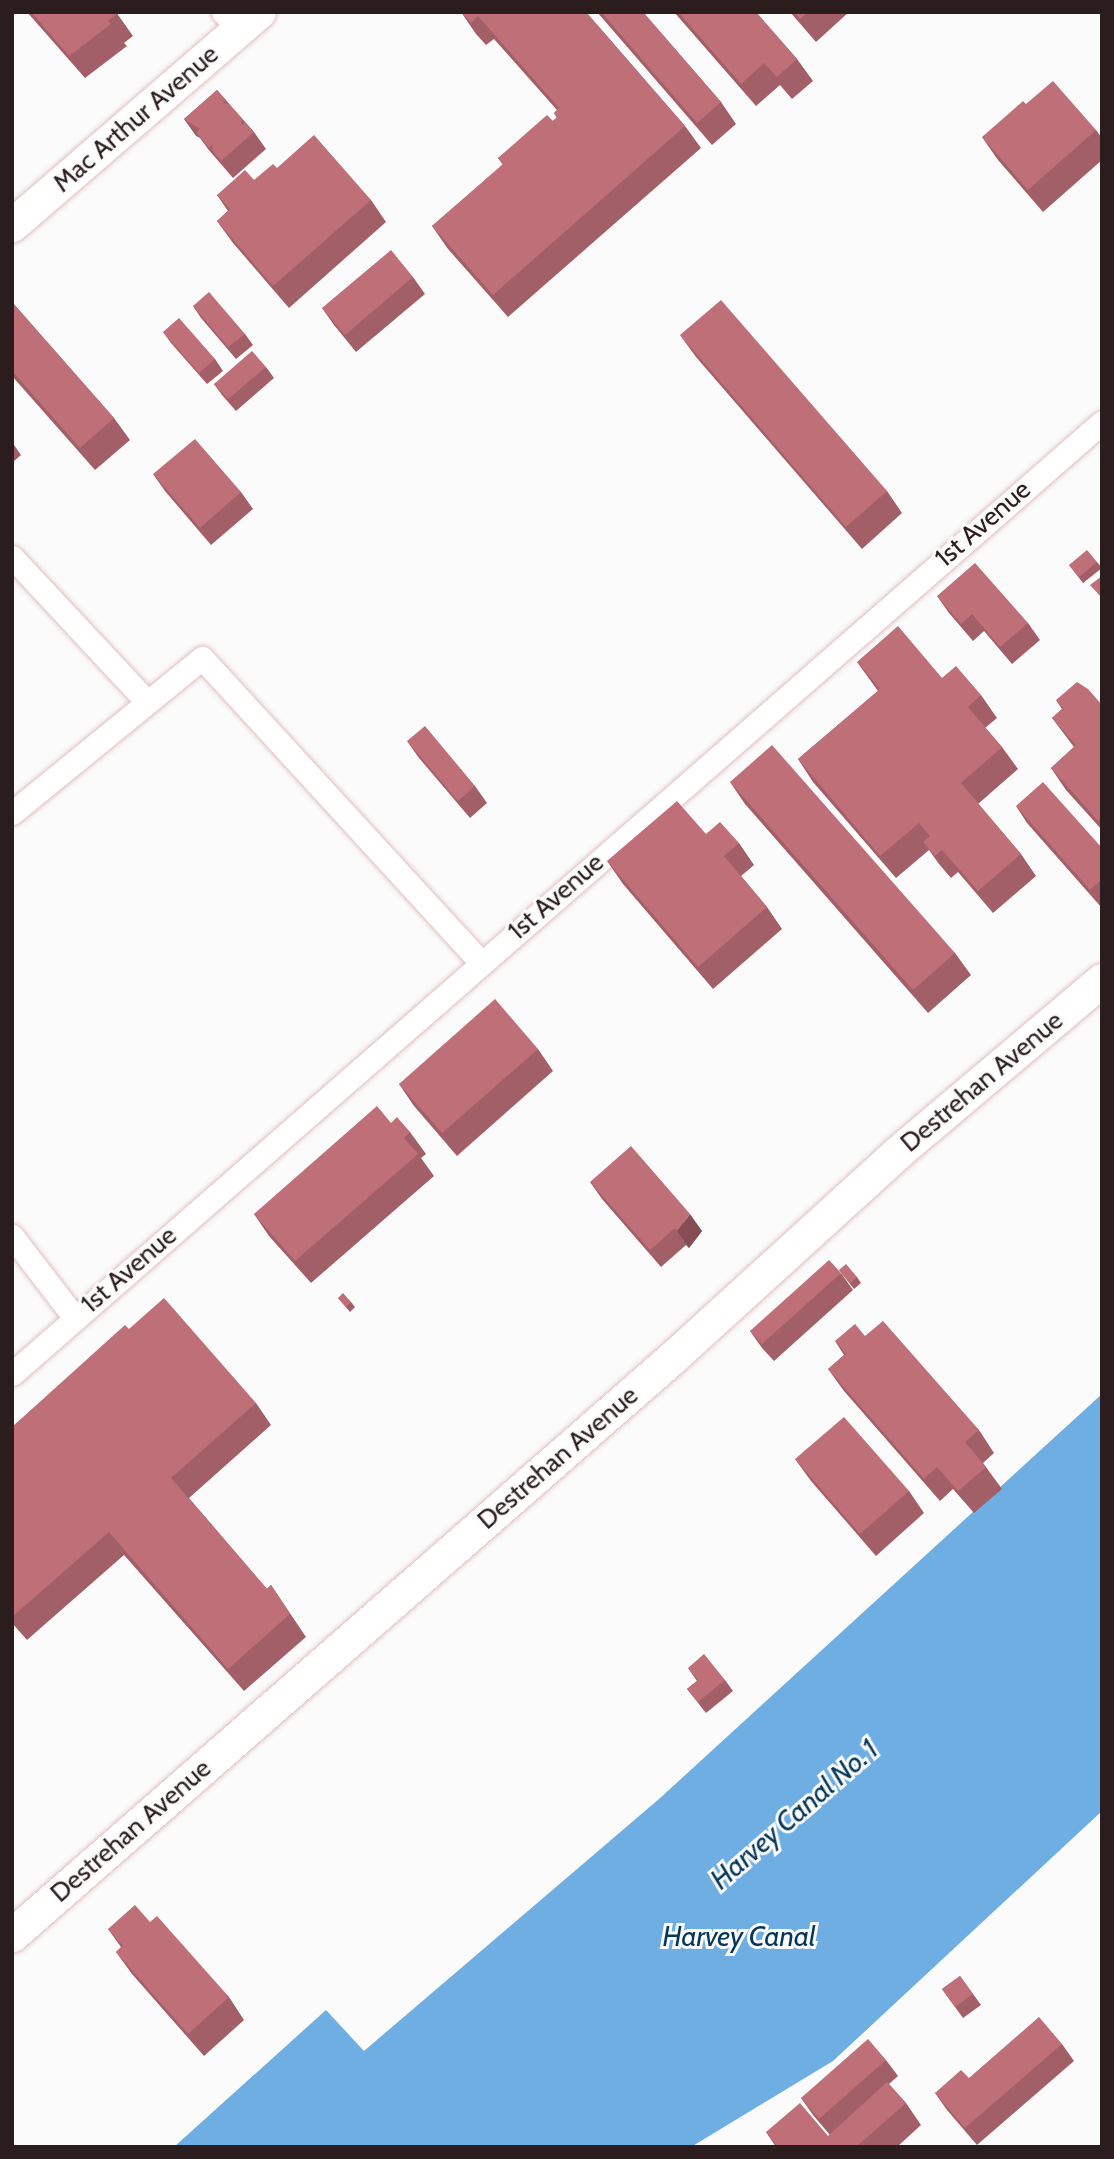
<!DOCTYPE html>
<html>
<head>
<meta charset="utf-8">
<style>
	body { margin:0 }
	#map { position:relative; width:1114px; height:2159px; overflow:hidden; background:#fbfbfb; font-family:Cabin,sans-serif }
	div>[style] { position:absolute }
	.water>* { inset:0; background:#6faee3 }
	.roads { filter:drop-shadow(0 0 2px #e3bdc0) drop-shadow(0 0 2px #e3bdc0) }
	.street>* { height:23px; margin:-11.5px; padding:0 11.5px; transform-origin:11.5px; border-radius:11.5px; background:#fff }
	.secondary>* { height:33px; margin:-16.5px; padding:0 16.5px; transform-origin:16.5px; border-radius:16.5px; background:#fff }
	.wall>* { inset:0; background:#a35f67 }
	.shaded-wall>* { inset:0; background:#854e54 }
	.building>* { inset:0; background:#be6f78 }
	span { translate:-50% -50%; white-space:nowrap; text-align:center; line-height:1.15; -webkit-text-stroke:6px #fbfbfb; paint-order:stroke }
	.street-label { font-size:26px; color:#2b1d1e }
	.water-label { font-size:28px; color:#033658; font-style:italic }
	.frame { position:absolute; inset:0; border:14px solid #2b1d1e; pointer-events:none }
</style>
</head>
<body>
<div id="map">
	<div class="water">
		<i style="clip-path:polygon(1102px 1394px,1102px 1811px,833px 2061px,691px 2147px,174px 2147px,326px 2010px,364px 2051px,659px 1799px)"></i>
	</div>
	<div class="roads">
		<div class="street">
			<i style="left:223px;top:12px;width:23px;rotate:47deg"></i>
			<i style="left:12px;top:557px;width:198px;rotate:47deg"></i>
			<i style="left:12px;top:813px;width:245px;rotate:-39.2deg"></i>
			<i style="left:202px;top:658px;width:413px;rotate:47.5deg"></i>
			<i style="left:12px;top:1236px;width:103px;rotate:52.5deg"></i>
			<i style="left:12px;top:1374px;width:1447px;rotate:-41.13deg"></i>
		</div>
		<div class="secondary">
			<i style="left:12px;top:225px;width:326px;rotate:-40.8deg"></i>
			<i style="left:12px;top:1935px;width:877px;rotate:-41.16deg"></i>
			<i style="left:672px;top:1358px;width:304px;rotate:-42.3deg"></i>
			<i style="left:897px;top:1153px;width:268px;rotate:-40.2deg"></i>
		</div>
	</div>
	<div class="wall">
		<i style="clip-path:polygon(27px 12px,116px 12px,133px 36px,124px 43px,127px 46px,85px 78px)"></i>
		<i style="clip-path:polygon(461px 12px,586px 12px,685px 126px,701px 148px,508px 317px,448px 249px,432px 226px,503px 165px,498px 158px,557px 118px,554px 113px,557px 110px,494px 39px,486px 45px,476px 34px)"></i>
		<i style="clip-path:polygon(597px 12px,643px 12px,721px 102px,736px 124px,712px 145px)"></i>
		<i style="clip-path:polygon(674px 12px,756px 12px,797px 59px,813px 81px,792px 99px,780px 85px,756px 106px)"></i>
		<i style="clip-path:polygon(790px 12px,849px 12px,816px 42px)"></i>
		<i style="clip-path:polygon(217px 90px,254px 132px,266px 149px,233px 178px,208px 149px,200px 138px,196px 136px,184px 119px)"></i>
		<i style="clip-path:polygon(1096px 130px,1102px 138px,1102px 160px,1043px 212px,998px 160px,982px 137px)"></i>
		<i style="clip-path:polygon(277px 168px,371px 200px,386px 222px,289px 308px,233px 243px,217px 221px,228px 211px,217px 195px,254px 180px)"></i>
		<i style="clip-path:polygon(413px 277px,425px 294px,356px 352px,334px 325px,322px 308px)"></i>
		<i style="clip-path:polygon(12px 302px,114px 418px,130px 440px,95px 470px,12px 376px)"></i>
		<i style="clip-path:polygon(193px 306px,245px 334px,253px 345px,236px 359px,201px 318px)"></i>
		<i style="clip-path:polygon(163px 332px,215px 359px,223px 371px,207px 384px,171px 343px)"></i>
		<i style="clip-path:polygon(680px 335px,887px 491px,902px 513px,862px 549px,696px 357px)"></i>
		<i style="clip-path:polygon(266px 367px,274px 378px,236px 411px,222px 395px,214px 384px)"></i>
		<i style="clip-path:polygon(12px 442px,21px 455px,12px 463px)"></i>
		<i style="clip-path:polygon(153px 474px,241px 492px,253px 509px,211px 545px,165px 491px)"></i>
		<i style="clip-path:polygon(1097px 562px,1102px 568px,1083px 583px,1069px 565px)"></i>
		<i style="clip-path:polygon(937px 596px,1028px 623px,1040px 640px,1012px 664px,984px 631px,973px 641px,949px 613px)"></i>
		<i style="clip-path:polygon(857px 662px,942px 678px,981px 695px,997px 718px,985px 728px,1002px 747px,1018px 769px,978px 804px,1021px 854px,1036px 876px,993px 913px,958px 872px,951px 878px,939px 864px,929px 850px,896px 878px,813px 782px,798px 759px,878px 691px)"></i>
		<i style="clip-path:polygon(1056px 700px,1102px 705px,1102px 830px,1066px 790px,1051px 768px,1074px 747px,1052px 718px,1062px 709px)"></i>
		<i style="clip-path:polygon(407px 741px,475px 786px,487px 803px,470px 818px,419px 758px)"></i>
		<i style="clip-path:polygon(730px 782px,955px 953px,971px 975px,928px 1013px,745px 804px)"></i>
		<i style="clip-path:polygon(1016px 806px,1102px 848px,1101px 907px,1027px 823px)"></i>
		<i style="clip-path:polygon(706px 834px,739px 843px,754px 865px,741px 876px,767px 907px,782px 929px,713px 989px,623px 884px,607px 861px)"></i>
		<i style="clip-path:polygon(538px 1049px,553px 1071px,457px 1156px,414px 1106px,399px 1084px)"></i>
		<i style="clip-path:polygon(391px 1123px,410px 1132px,426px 1154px,421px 1158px,434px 1176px,311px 1283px,269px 1236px,254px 1214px)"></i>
		<i style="clip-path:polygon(590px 1182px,702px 1231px,689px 1248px,686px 1245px,661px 1267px,602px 1199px)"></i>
		<i style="clip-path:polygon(839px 1270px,857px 1277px,861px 1283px,854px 1289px)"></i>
		<i style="clip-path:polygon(841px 1273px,853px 1290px,774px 1361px,762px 1348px,750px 1331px)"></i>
		<i style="clip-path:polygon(338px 1298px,351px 1302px,355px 1307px,350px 1312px)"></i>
		<i style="clip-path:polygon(129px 1329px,256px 1403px,271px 1425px,189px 1498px,267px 1589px,271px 1585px,306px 1637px,244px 1691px,124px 1555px,27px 1640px,12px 1623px,12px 1427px)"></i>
		<i style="clip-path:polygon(865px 1336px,979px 1430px,994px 1453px,983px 1463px,1002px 1489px,974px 1513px,953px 1489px,940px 1501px,844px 1391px,828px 1369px,844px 1355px,835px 1341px)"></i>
		<i style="clip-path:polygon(795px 1459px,909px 1491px,924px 1513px,876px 1556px,811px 1481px)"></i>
		<i style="clip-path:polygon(688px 1668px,725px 1680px,733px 1691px,706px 1713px,687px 1689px,697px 1681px)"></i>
		<i style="clip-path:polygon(150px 1922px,229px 1997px,244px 2020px,204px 2056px,132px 1974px,116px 1952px,121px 1947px,108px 1929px)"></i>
		<i style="clip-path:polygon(960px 1976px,981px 2005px,963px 2018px,942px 1989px)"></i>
		<i style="clip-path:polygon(1062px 2044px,1074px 2061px,977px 2145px,947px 2110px,935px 2093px,969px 2078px)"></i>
		<i style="clip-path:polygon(886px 2060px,898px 2076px,889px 2084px,906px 2103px,921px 2125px,897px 2147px,776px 2147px,766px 2132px,828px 2136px,830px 2135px,813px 2115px,801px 2098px)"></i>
	</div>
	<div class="shaded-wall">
		<i style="clip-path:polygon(690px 1214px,702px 1231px,689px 1248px,677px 1231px)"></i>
	</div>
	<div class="building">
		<i style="clip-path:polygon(31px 12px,116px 12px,117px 14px,108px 21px,111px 24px,69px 56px)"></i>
		<i style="clip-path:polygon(461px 12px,586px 12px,685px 126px,493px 295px,432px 226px,503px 164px,498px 158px,547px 115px,553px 121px,557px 117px,554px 113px,559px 108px,478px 16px,471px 23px)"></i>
		<i style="clip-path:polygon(601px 12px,643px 12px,721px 102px,697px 123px)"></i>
		<i style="clip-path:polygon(678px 12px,756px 12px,797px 59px,777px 77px,764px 63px,741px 84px)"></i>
		<i style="clip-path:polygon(794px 12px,808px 12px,800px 19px)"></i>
		<i style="clip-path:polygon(1053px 81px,1096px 130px,1028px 190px,982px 137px,1023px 101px,1026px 104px)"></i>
		<i style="clip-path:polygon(217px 90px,226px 100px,222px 103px,229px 104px,242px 119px,241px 126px,245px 122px,254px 132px,221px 161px,212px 150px,213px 144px,209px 148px,196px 132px,200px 129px,184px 119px)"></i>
		<i style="clip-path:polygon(314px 135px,371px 200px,273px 286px,217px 221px,230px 209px,217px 195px,245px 170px,254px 180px,273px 164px,277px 168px)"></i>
		<i style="clip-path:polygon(391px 250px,413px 277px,345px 335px,322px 308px)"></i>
		<i style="clip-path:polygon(209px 292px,245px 334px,228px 347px,193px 306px)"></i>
		<i style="clip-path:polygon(721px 300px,887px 491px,846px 527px,680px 335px)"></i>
		<i style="clip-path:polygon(12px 302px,114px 418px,80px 448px,12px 371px)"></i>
		<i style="clip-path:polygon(179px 318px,215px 359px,199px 373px,163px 332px)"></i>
		<i style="clip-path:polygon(252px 351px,266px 367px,228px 399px,214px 384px)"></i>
		<i style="clip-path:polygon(195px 439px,241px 492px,200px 528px,153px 474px)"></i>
		<i style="clip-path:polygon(1087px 550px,1097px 562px,1079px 577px,1069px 565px)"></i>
		<i style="clip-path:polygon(975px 563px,1028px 623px,1000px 647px,972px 614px,961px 624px,937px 596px)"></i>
		<i style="clip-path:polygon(1102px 576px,1102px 598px,1090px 585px)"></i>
		<i style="clip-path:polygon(898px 626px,942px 678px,956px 666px,981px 695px,968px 707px,1002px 747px,961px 783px,1021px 854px,978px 891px,942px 850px,935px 856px,923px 842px,930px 836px,919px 823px,880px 856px,798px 759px,880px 689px,857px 662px)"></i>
		<i style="clip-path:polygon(1077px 682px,1088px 689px,1102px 705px,1102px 817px,1098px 821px,1051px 768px,1076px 745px,1052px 718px,1063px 708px,1056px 700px)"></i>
		<i style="clip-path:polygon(425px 726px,475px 786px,458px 801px,407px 741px)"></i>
		<i style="clip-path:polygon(772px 745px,955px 953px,913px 990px,730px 782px)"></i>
		<i style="clip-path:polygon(1043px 782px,1102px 848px,1102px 879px,1090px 890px,1016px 806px)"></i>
		<i style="clip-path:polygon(677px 801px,706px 834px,720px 822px,739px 843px,724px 856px,767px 907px,698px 967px,607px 861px)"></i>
		<i style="clip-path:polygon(495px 999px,538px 1049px,442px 1133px,399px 1084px)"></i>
		<i style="clip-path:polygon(377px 1106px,391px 1123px,397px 1117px,410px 1132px,404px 1138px,418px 1154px,295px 1261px,254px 1214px)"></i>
		<i style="clip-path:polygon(631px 1146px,690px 1214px,677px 1231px,675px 1228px,650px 1250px,590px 1182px)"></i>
		<i style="clip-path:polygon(829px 1260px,841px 1273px,762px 1344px,750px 1331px)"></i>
		<i style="clip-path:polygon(846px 1264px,857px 1277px,850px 1283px,839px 1270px)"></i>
		<i style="clip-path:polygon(343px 1293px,351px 1302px,346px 1307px,338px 1298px)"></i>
		<i style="clip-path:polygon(164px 1298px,256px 1403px,171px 1478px,267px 1589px,271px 1585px,290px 1614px,228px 1669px,109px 1532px,12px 1617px,12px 1427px,125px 1325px,129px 1329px)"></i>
		<i style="clip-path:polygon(883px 1321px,979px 1430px,965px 1442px,986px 1467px,958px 1491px,937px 1467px,924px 1479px,828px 1369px,846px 1354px,835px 1341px,855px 1324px,865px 1336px)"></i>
		<i style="clip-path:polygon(844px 1417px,909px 1491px,860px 1534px,795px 1459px)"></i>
		<i style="clip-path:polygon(704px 1654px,725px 1680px,698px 1702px,687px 1689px,698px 1680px,688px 1668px)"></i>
		<i style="clip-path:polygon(135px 1905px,150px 1922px,157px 1916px,229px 1997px,188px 2034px,116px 1952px,123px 1946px,108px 1929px)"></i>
		<i style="clip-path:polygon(960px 1976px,973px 1994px,955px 2007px,942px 1989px)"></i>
		<i style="clip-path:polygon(1039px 2017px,1062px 2044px,965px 2128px,935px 2093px,961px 2070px,969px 2078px)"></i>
		<i style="clip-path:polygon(868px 2039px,886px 2060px,819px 2119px,801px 2098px)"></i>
		<i style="clip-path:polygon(887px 2082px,906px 2103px,856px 2147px,778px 2147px,766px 2132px,800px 2103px,828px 2136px)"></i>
	</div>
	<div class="street-label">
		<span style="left:136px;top:119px;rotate:-41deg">Mac Arthur Avenue</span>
		<span style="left:983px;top:524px;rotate:-41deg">1st Avenue</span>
		<span style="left:556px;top:897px;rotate:-41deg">1st Avenue</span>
		<span style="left:982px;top:1082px;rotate:-40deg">Destrehan Avenue</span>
		<span style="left:129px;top:1270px;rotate:-41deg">1st Avenue</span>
		<span style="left:558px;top:1458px;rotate:-41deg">Destrehan Avenue</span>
		<span style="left:131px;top:1831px;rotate:-41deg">Destrehan Avenue</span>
	</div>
	<div class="water-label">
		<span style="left:794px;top:1814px;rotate:-41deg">Harvey Canal No. 1</span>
		<span style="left:739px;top:1936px">Harvey Canal</span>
	</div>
	<div class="frame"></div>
</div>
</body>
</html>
